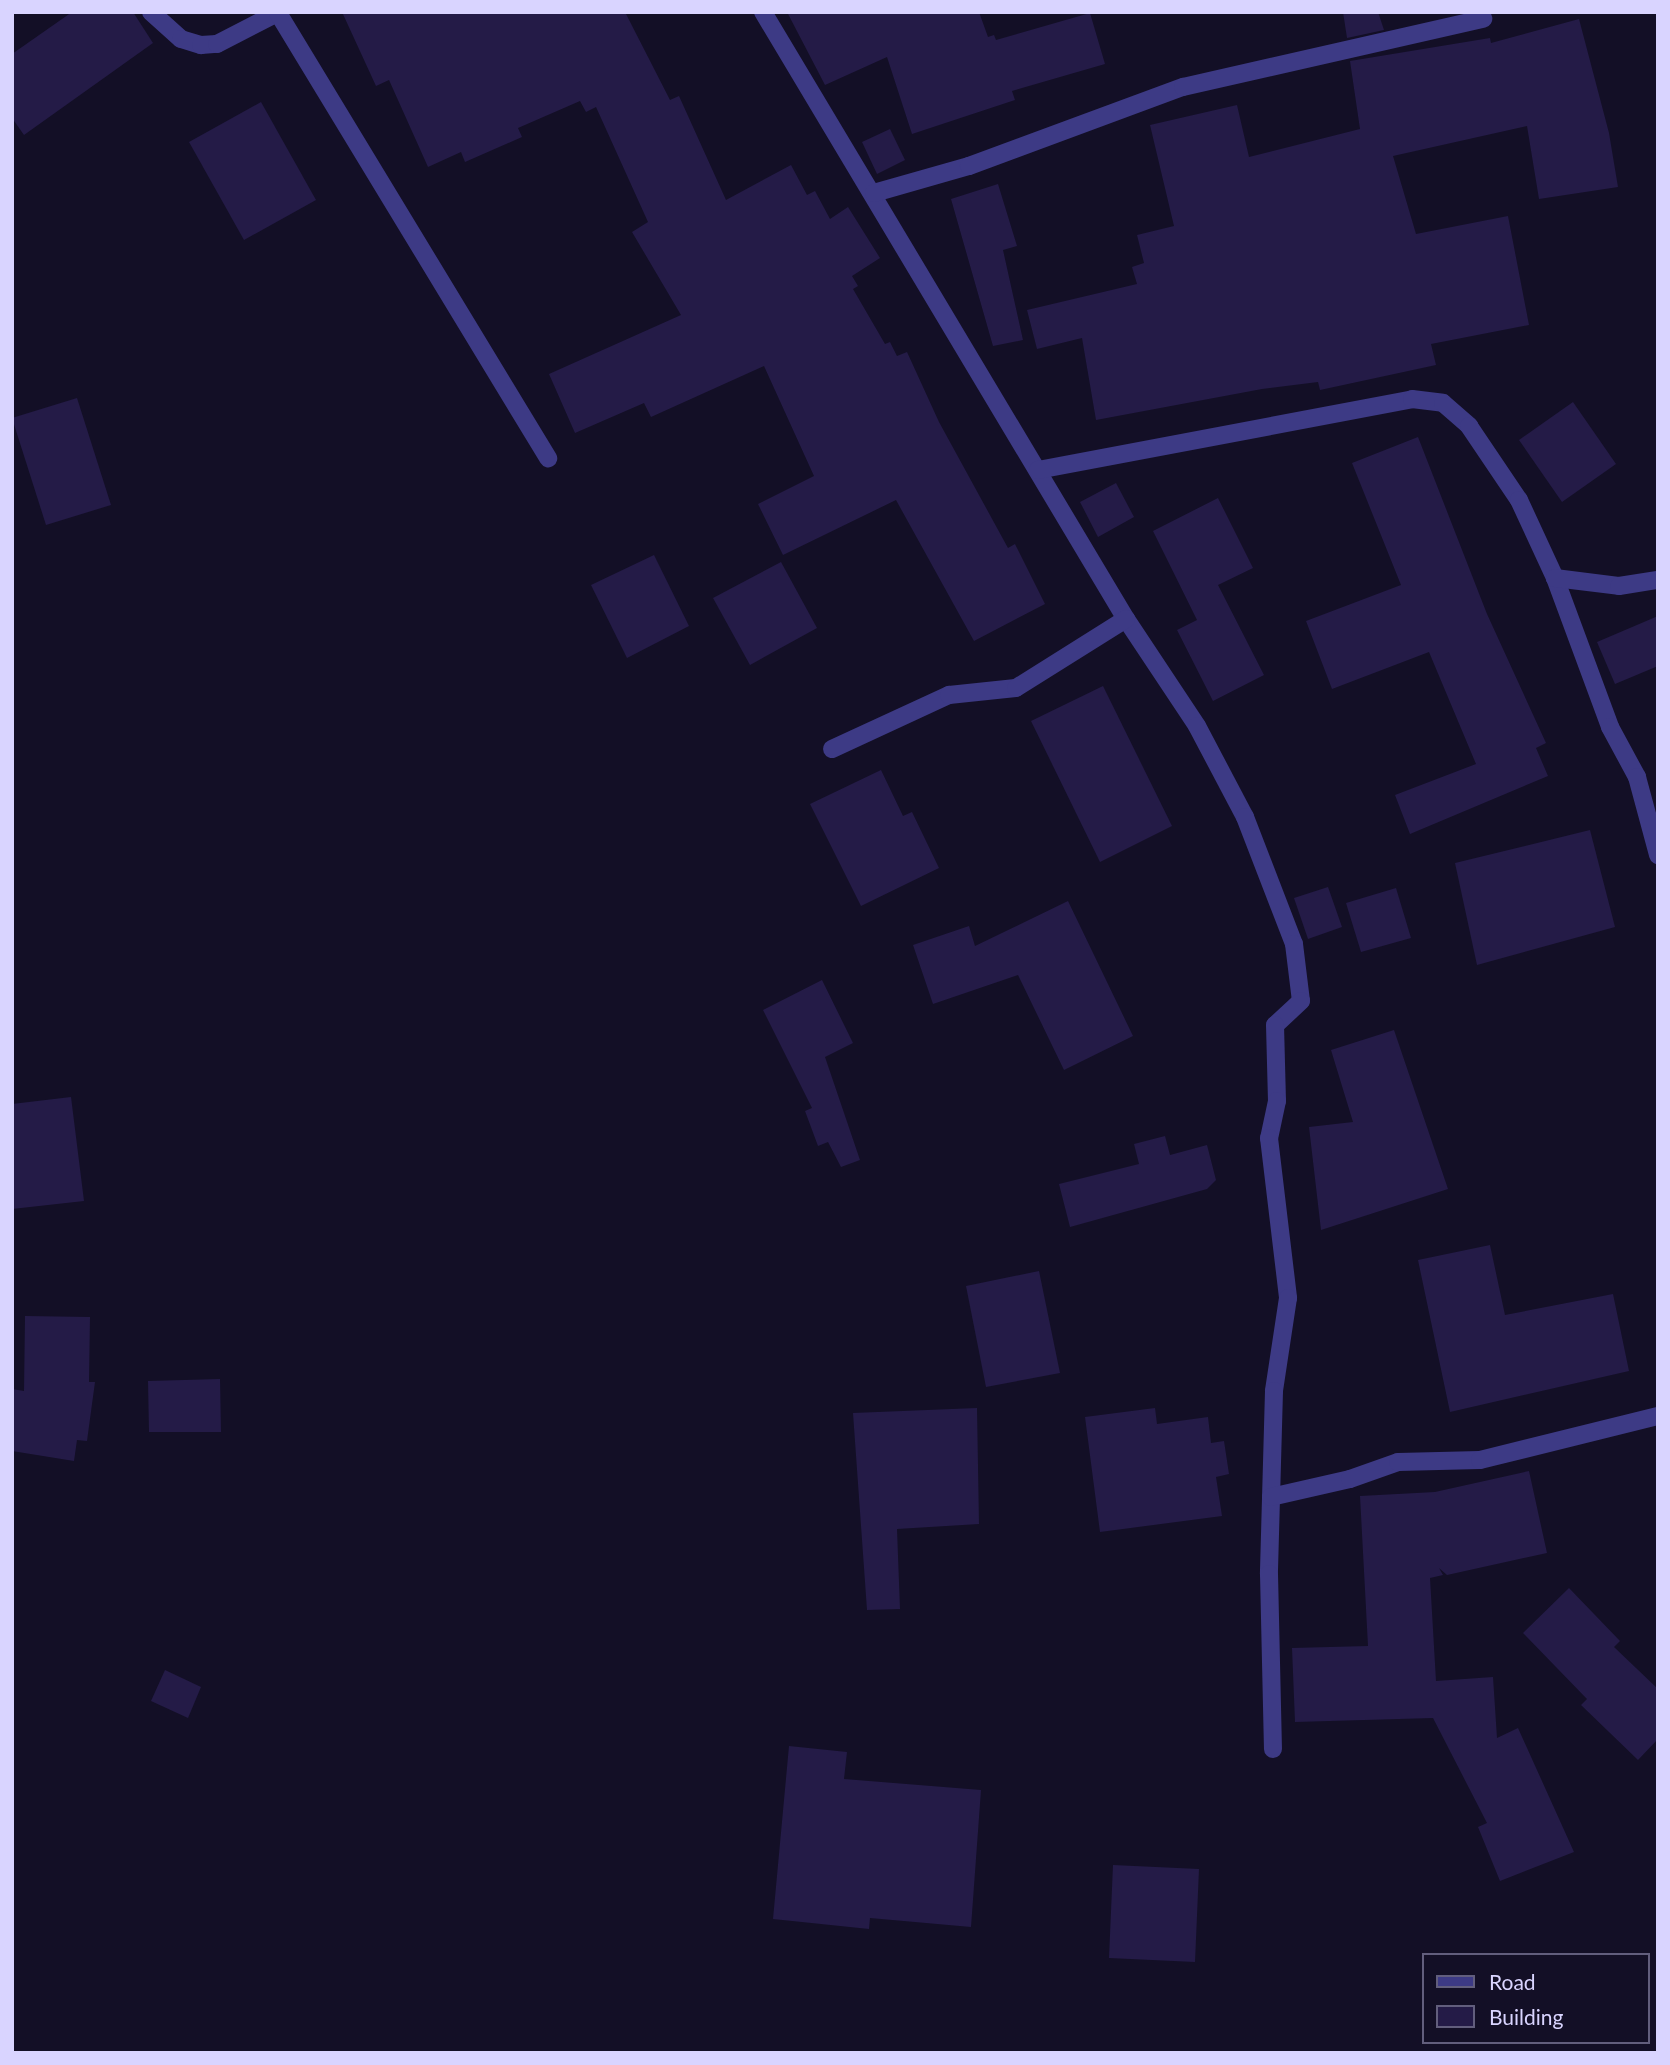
<!DOCTYPE html>
<html>
<head>
<meta charset="utf-8">
<style>
	body { margin:0 }
	#map { position:relative; width:1670px; height:2065px; overflow:hidden; background:#130f26; font-family:Lato,sans-serif }
	div>[style] { position:absolute }
	.building>* { inset:0; background:#241b47 }
	.street>* { height:18px; margin:-9px; padding:0 9px; transform-origin:9px; border-radius:9px; background:#3d3a85 }
	span { translate:-50% -50%; white-space:nowrap; text-align:center; line-height:1.15; -webkit-text-stroke:5px #130f26; paint-order:stroke }
	.frame { position:absolute; inset:0; border:14px solid #d9d4ff; pointer-events:none }
	.legend { position:absolute; left:1422px; top:1953px; width:228px; height:91px; box-sizing:border-box; background:#130f26; border:2px solid #625e7d; margin:0; padding:9px 12px; list-style:none; font-size:21px; color:#d9d4ff }
	.legend li { display:flex; align-items:center; gap:14px; height:35px }
	.legend b { width:35px; border:2px solid #625e7d }
</style>
</head>
<body>
<div id="map">
	<div class="building">
		<i style="clip-path:polygon(72px 12px,133px 12px,153px 43px,24px 135px,12px 118px,12px 54px)"></i>
		<i style="clip-path:polygon(342px 12px,625px 12px,670px 100px,679px 96px,726px 200px,791px 165px,807px 195px,815px 191px,830px 219px,848px 207px,880px 258px,852px 276px,858px 286px,853px 289px,885px 344px,890px 342px,897px 356px,907px 352px,939px 422px,1008px 548px,1015px 544px,1045px 604px,974px 641px,896px 500px,783px 555px,758px 504px,814px 476px,764px 366px,651px 417px,644px 403px,575px 433px,549px 374px,681px 315px,632px 232px,648px 222px,596px 107px,586px 112px,580px 101px,518px 128px,522px 137px,465px 162px,461px 152px,428px 167px,389px 80px,376px 86px)"></i>
		<i style="clip-path:polygon(787px 12px,979px 12px,988px 37px,994px 35px,996px 40px,1090px 13px,1105px 64px,1012px 91px,1015px 100px,912px 134px,887px 57px,825px 85px)"></i>
		<i style="clip-path:polygon(1343px 12px,1378px 12px,1384px 30px,1347px 38px)"></i>
		<i style="clip-path:polygon(1579px 19px,1609px 133px,1618px 187px,1539px 199px,1527px 126px,1393px 156px,1416px 234px,1508px 216px,1529px 325px,1431px 344px,1436px 365px,1320px 390px,1318px 382px,1262px 389px,1096px 420px,1082px 338px,1037px 349px,1027px 310px,1137px 284px,1132px 267px,1144px 263px,1137px 235px,1174px 226px,1150px 125px,1237px 105px,1249px 157px,1360px 129px,1350px 61px,1490px 38px,1491px 43px)"></i>
		<i style="clip-path:polygon(261px 102px,316px 200px,244px 240px,189px 142px)"></i>
		<i style="clip-path:polygon(890px 129px,905px 160px,877px 174px,862px 142px)"></i>
		<i style="clip-path:polygon(998px 184px,1017px 246px,1003px 250px,1023px 340px,993px 346px,951px 199px)"></i>
		<i style="clip-path:polygon(77px 398px,111px 505px,46px 525px,12px 418px)"></i>
		<i style="clip-path:polygon(1573px 402px,1616px 464px,1562px 502px,1519px 440px)"></i>
		<i style="clip-path:polygon(1418px 437px,1487px 614px,1546px 743px,1536px 748px,1548px 776px,1410px 834px,1395px 795px,1476px 764px,1429px 652px,1332px 689px,1306px 621px,1401px 585px,1352px 463px)"></i>
		<i style="clip-path:polygon(1116px 483px,1134px 517px,1098px 537px,1080px 502px)"></i>
		<i style="clip-path:polygon(1218px 498px,1253px 568px,1218px 585px,1264px 675px,1213px 701px,1177px 630px,1197px 620px,1153px 531px)"></i>
		<i style="clip-path:polygon(654px 555px,689px 626px,627px 658px,591px 585px)"></i>
		<i style="clip-path:polygon(781px 562px,817px 628px,750px 665px,713px 598px)"></i>
		<i style="clip-path:polygon(1658px 616px,1658px 666px,1615px 684px,1597px 642px)"></i>
		<i style="clip-path:polygon(1103px 686px,1172px 826px,1100px 862px,1031px 721px)"></i>
		<i style="clip-path:polygon(881px 770px,903px 816px,912px 812px,939px 868px,861px 906px,810px 804px)"></i>
		<i style="clip-path:polygon(1590px 830px,1615px 927px,1477px 965px,1455px 863px)"></i>
		<i style="clip-path:polygon(1328px 887px,1342px 927px,1308px 939px,1294px 898px)"></i>
		<i style="clip-path:polygon(1396px 888px,1411px 938px,1361px 952px,1346px 903px)"></i>
		<i style="clip-path:polygon(1068px 901px,1133px 1036px,1064px 1070px,1018px 975px,933px 1004px,913px 945px,969px 926px,975px 946px)"></i>
		<i style="clip-path:polygon(822px 980px,853px 1043px,825px 1057px,860px 1160px,841px 1167px,828px 1142px,818px 1146px,805px 1111px,812px 1108px,763px 1010px)"></i>
		<i style="clip-path:polygon(1394px 1030px,1448px 1189px,1321px 1230px,1309px 1127px,1353px 1122px,1331px 1050px)"></i>
		<i style="clip-path:polygon(71px 1097px,84px 1201px,12px 1209px,12px 1104px)"></i>
		<i style="clip-path:polygon(1165px 1136px,1170px 1155px,1207px 1145px,1216px 1180px,1207px 1189px,1070px 1227px,1059px 1184px,1139px 1164px,1134px 1144px)"></i>
		<i style="clip-path:polygon(1490px 1245px,1505px 1315px,1613px 1294px,1629px 1371px,1450px 1412px,1418px 1260px)"></i>
		<i style="clip-path:polygon(1039px 1271px,1060px 1373px,986px 1387px,966px 1286px)"></i>
		<i style="clip-path:polygon(25px 1316px,90px 1317px,89px 1382px,95px 1382px,87px 1441px,77px 1440px,74px 1461px,12px 1451px,12px 1389px,24px 1391px)"></i>
		<i style="clip-path:polygon(220px 1379px,221px 1432px,149px 1432px,148px 1381px)"></i>
		<i style="clip-path:polygon(977px 1408px,979px 1524px,897px 1529px,900px 1609px,867px 1610px,853px 1413px)"></i>
		<i style="clip-path:polygon(1155px 1408px,1157px 1424px,1208px 1417px,1211px 1443px,1224px 1441px,1229px 1474px,1216px 1477px,1222px 1516px,1100px 1532px,1085px 1417px)"></i>
		<i style="clip-path:polygon(1529px 1471px,1547px 1553px,1447px 1575px,1439px 1568px,1443px 1575px,1430px 1578px,1436px 1681px,1493px 1677px,1497px 1738px,1518px 1728px,1574px 1852px,1500px 1881px,1478px 1827px,1487px 1823px,1433px 1718px,1295px 1722px,1292px 1648px,1368px 1646px,1360px 1496px,1435px 1492px)"></i>
		<i style="clip-path:polygon(1569px 1588px,1620px 1641px,1614px 1647px,1658px 1689px,1658px 1739px,1638px 1760px,1581px 1705px,1587px 1699px,1523px 1633px)"></i>
		<i style="clip-path:polygon(165px 1670px,201px 1687px,188px 1718px,151px 1701px)"></i>
		<i style="clip-path:polygon(789px 1746px,847px 1752px,844px 1779px,981px 1790px,971px 1927px,870px 1918px,869px 1929px,773px 1919px)"></i>
		<i style="clip-path:polygon(1113px 1865px,1199px 1869px,1195px 1962px,1109px 1958px)"></i>
	</div>
	<div class="street">
		<i style="left:151px;top:12px;width:40px;rotate:42deg"></i>
		<i style="left:181px;top:39px;width:21px;rotate:17deg"></i>
		<i style="left:201px;top:45px;width:16px;rotate:-4deg"></i>
		<i style="left:217px;top:44px;width:70px;rotate:-27.3deg"></i>
		<i style="left:763px;top:12px;width:707px;rotate:59.12deg"></i>
		<i style="left:1126px;top:619px;width:128px;rotate:56.4deg"></i>
		<i style="left:1197px;top:726px;width:103px;rotate:62.2deg"></i>
		<i style="left:1245px;top:817px;width:136px;rotate:68.9deg"></i>
		<i style="left:1294px;top:944px;width:57px;rotate:83deg"></i>
		<i style="left:1301px;top:1001px;width:35px;rotate:137deg"></i>
		<i style="left:1275px;top:1025px;width:76px;rotate:88.5deg"></i>
		<i style="left:1277px;top:1101px;width:38px;rotate:102deg"></i>
		<i style="left:1269px;top:1138px;width:161px;rotate:83.2deg"></i>
		<i style="left:1288px;top:1298px;width:94px;rotate:98.6deg"></i>
		<i style="left:1274px;top:1391px;width:183px;rotate:91.6deg"></i>
		<i style="left:1269px;top:1574px;width:175px;rotate:88.7deg"></i>
		<i style="left:278px;top:13px;width:521px;rotate:58.75deg"></i>
		<i style="left:874px;top:193px;width:99px;rotate:-15.9deg"></i>
		<i style="left:969px;top:166px;width:228px;rotate:-20.3deg"></i>
		<i style="left:1183px;top:87px;width:308px;rotate:-12.8deg"></i>
		<i style="left:1038px;top:470px;width:381px;rotate:-10.7deg"></i>
		<i style="left:1412px;top:399px;width:31px;rotate:7deg"></i>
		<i style="left:1443px;top:403px;width:35px;rotate:41deg"></i>
		<i style="left:1469px;top:426px;width:89px;rotate:56deg"></i>
		<i style="left:1519px;top:500px;width:86px;rotate:65.2deg"></i>
		<i style="left:1555px;top:578px;width:159px;rotate:69.7deg"></i>
		<i style="left:1610px;top:727px;width:57px;rotate:61.6deg"></i>
		<i style="left:1637px;top:777px;width:81px;rotate:74.9deg"></i>
		<i style="left:1555px;top:578px;width:64px;rotate:7.1deg"></i>
		<i style="left:1619px;top:586px;width:39px;rotate:-9deg"></i>
		<i style="left:832px;top:749px;width:129px;rotate:-24.8deg"></i>
		<i style="left:949px;top:695px;width:67px;rotate:-6deg"></i>
		<i style="left:1016px;top:688px;width:130px;rotate:-32.1deg"></i>
		<i style="left:1271px;top:1497px;width:81px;rotate:-12.8deg"></i>
		<i style="left:1350px;top:1479px;width:51px;rotate:-19.5deg"></i>
		<i style="left:1398px;top:1462px;width:82px;rotate:-1.4deg"></i>
		<i style="left:1480px;top:1460px;width:183px;rotate:-13.9deg"></i>
	</div>
	<div class="frame"></div>
	<ul class="legend">
	<li><b style="height:9px;background:#3d3a85"></b>Road</li>
	<li><b style="height:19px;background:#241b47"></b>Building</li>
	</ul>
</div>
</body>
</html>
